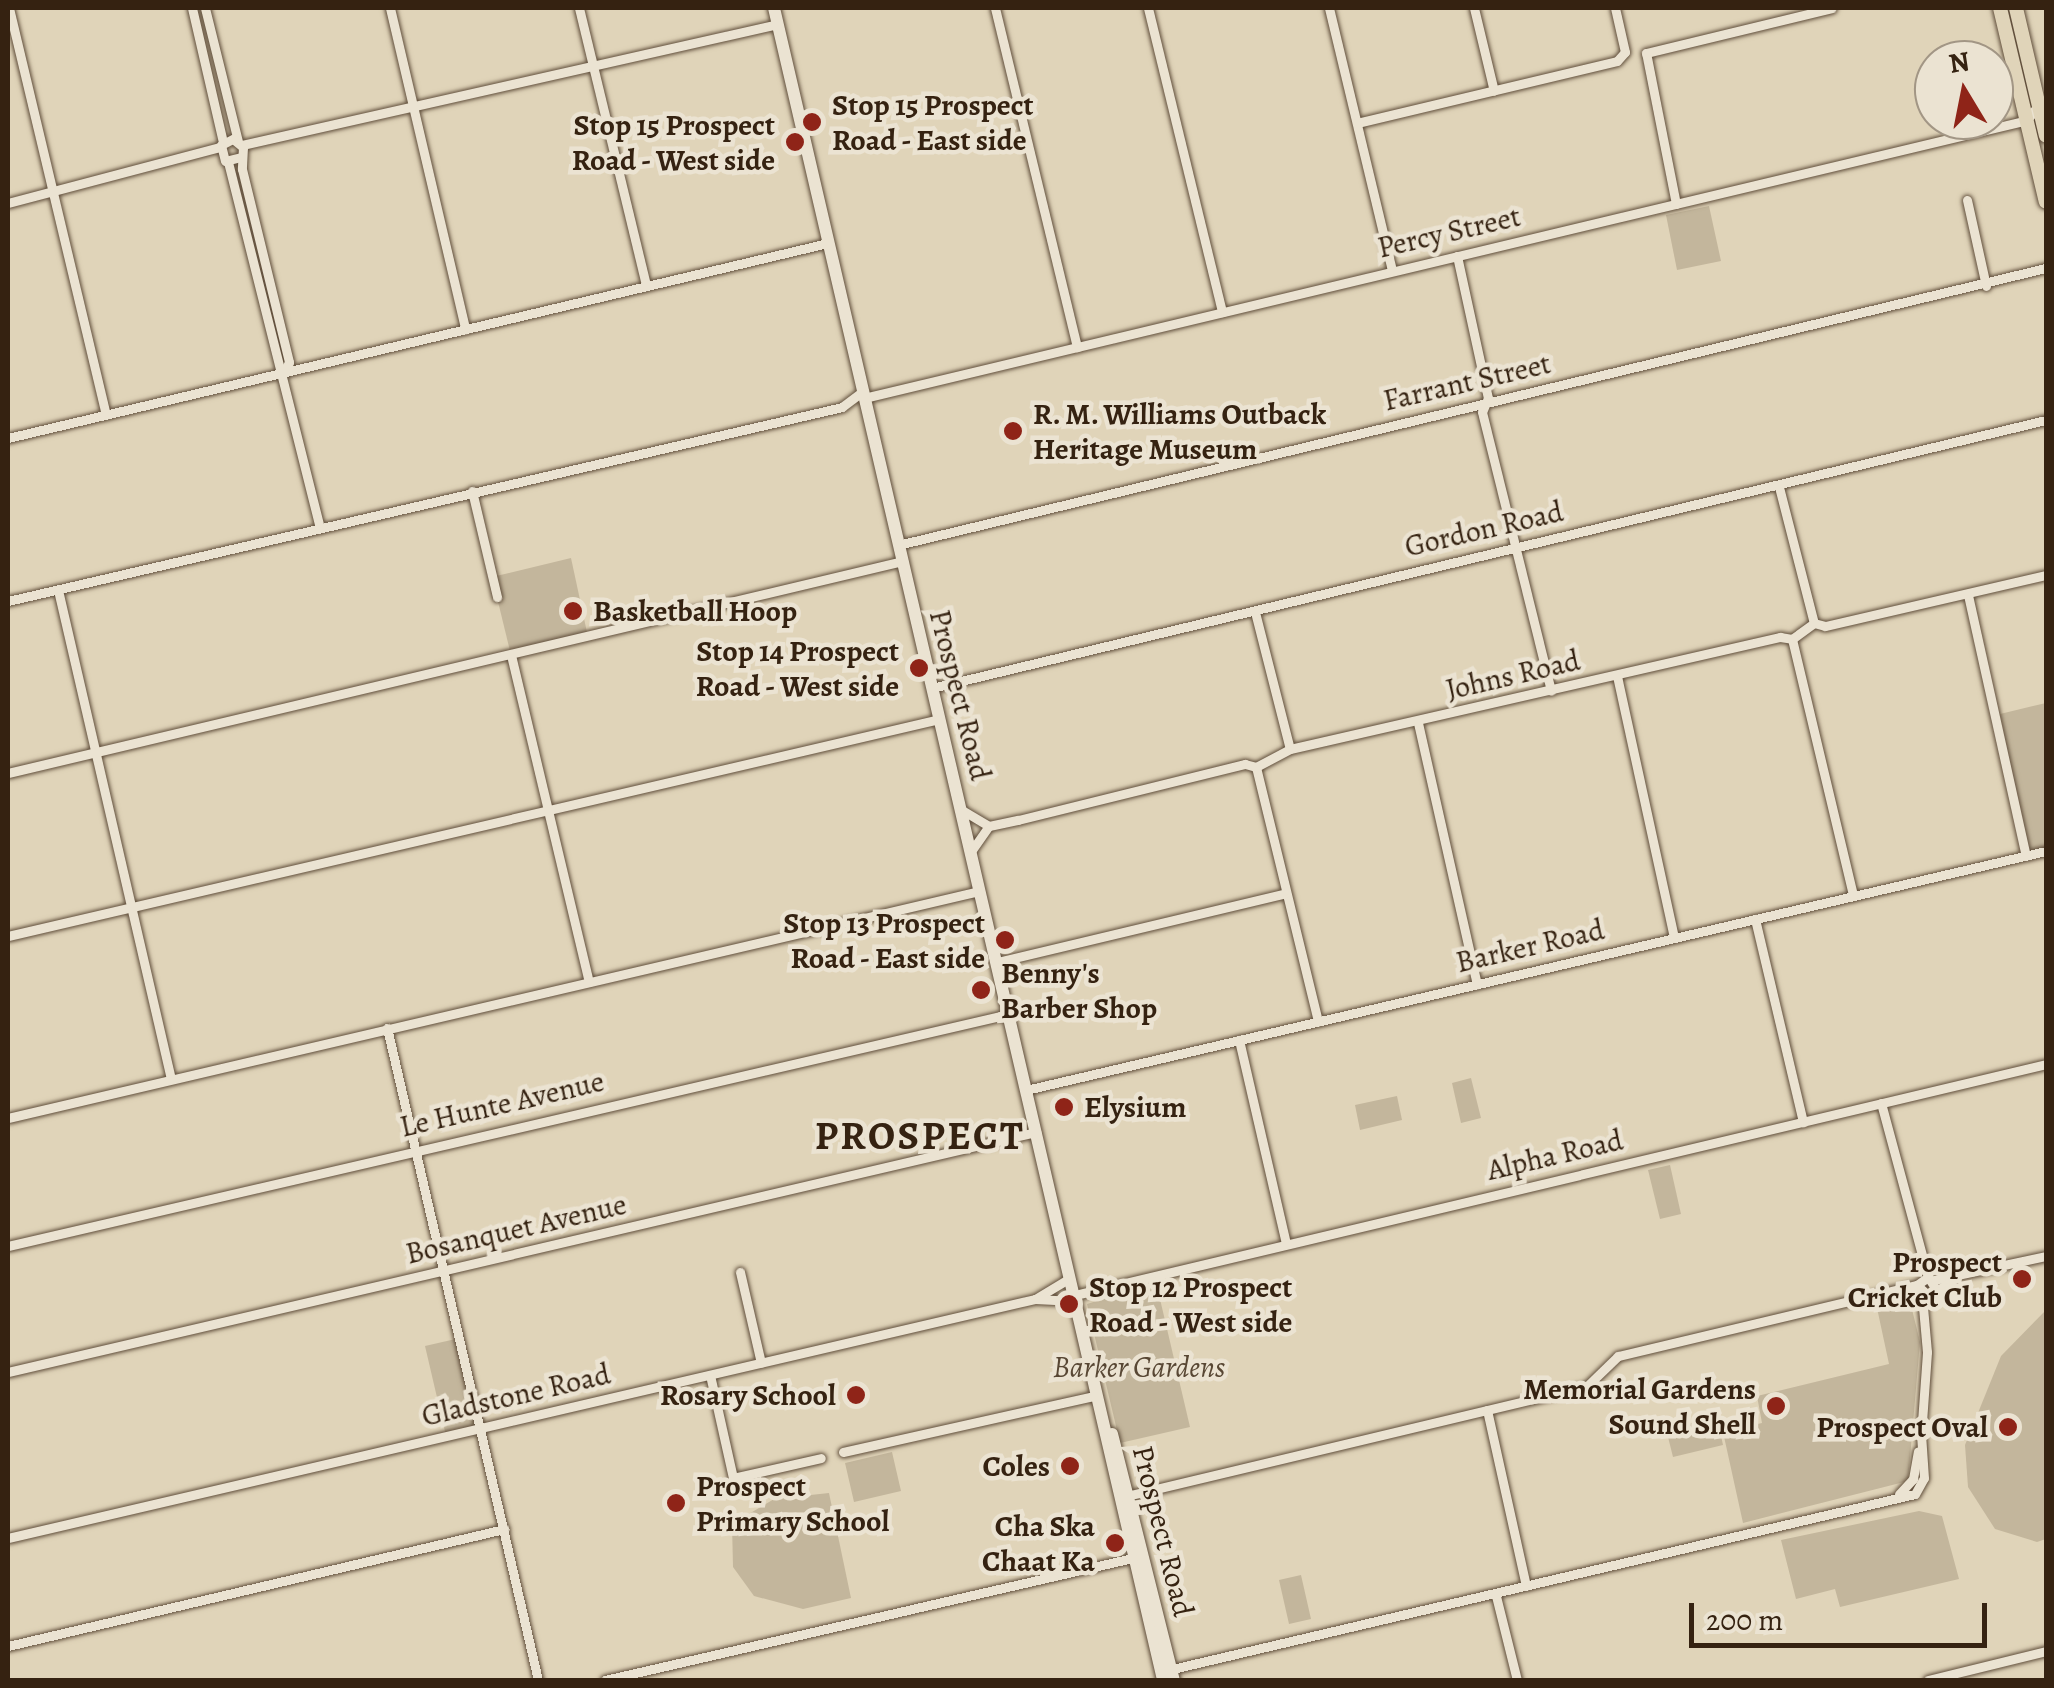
<!DOCTYPE html>
<html>
<head>
<meta charset="utf-8">
<style>
	body { margin:0 }
	#map { position:relative; width:2054px; height:1688px; overflow:hidden; background:#e0d4b9; font-family:Alegreya,serif }
	div>[style] { position:absolute }
	.green>* { inset:0; background:#c3b69c }
	.roads { filter:drop-shadow(0 0 2px #604e3b) drop-shadow(0 0 2px #604e3b) }
	.minor>* { height:9px; margin:-4.5px; padding:0 4.5px; transform-origin:4.5px; border-radius:4.5px; background:#ebe3d2 }
	.secondary>* { height:12px; margin:-6px; padding:0 6px; transform-origin:6px; border-radius:6px; background:#ebe3d2 }
	.trunk>* { height:14px; margin:-7px; padding:0 7px; transform-origin:7px; border-radius:7px; background:#e0d4b9 }
	.dots>* { width:28px; height:28px; translate:-50% -50%; box-sizing:border-box; border:5px solid #ebe3d2; border-radius:50% }
	span { translate:-50% -50%; white-space:nowrap; text-align:center; line-height:1.15; -webkit-text-stroke:9px #ebe3d2; paint-order:stroke }
	.poi-label { font-size:30px; color:#352211; font-weight:700 }
	.left { translate:0 -50%; text-align:left }
	.right { translate:-100% -50%; text-align:right }
	.street-label { font-size:30px; color:#352211 }
	.park-label { font-size:30px; color:#584734; font-style:italic }
	.district-label { font-size:40px; color:#352211; font-weight:700; letter-spacing:2.5px }
	.frame { position:absolute; inset:0; border:10px solid #352211; pointer-events:none }
	.north { position:absolute; left:1914px; top:40px; width:100px; height:100px; box-sizing:border-box; background:#ebe3d2; border:2px solid #a29685; border-radius:50%; rotate:350deg; font-size:28px; font-weight:700; line-height:40px; text-align:center; color:#352211 }
	.north::after { content:''; display:block; margin:auto; width:35px; height:45px; background:#8f2418; clip-path:polygon(50% 0,100% 100%,50% 72%,0 100%) }
	.scale { position:absolute; left:1689px; top:1603px; width:298px; height:45px; box-sizing:border-box; border:5px solid #352211; border-top:0; padding-left:12px; font-size:30px; line-height:35px; white-space:nowrap; color:#352211; -webkit-text-stroke:8px #ebe3d2; paint-order:stroke }
</style>
</head>
<body>
<div id="map">
	<div class="green">
		<i style="clip-path:polygon(1709px 206px,1721px 261px,1677px 270px,1666px 215px)"></i>
		<i style="clip-path:polygon(571px 558px,588px 637px,511px 655px,492px 577px)"></i>
		<i style="clip-path:polygon(2046px 703px,2046px 849px,2029px 853px,2000px 714px)"></i>
		<i style="clip-path:polygon(1471px 1078px,1481px 1118px,1461px 1123px,1452px 1083px)"></i>
		<i style="clip-path:polygon(1397px 1096px,1402px 1120px,1360px 1130px,1355px 1105px)"></i>
		<i style="clip-path:polygon(1670px 1165px,1681px 1214px,1660px 1219px,1648px 1170px)"></i>
		<i style="clip-path:polygon(1156px 1282px,1190px 1427px,1120px 1443px,1087px 1304px)"></i>
		<i style="clip-path:polygon(1910px 1301px,1920px 1342px,1908px 1481px,1743px 1523px,1723px 1432px,1762px 1423px,1757px 1396px,1889px 1364px,1877px 1308px)"></i>
		<i style="clip-path:polygon(2046px 1310px,2046px 1539px,2037px 1542px,1995px 1529px,1968px 1487px,1965px 1445px,2001px 1356px)"></i>
		<i style="clip-path:polygon(460px 1338px,480px 1428px,446px 1436px,425px 1346px)"></i>
		<i style="clip-path:polygon(1717px 1417px,1723px 1445px,1673px 1457px,1666px 1429px)"></i>
		<i style="clip-path:polygon(892px 1452px,901px 1491px,854px 1502px,845px 1463px)"></i>
		<i style="clip-path:polygon(829px 1493px,851px 1598px,803px 1609px,754px 1596px,733px 1567px,732px 1524px,774px 1499px)"></i>
		<i style="clip-path:polygon(1919px 1511px,1942px 1516px,1959px 1579px,1840px 1607px,1835px 1589px,1796px 1599px,1781px 1540px)"></i>
		<i style="clip-path:polygon(1301px 1575px,1311px 1619px,1289px 1624px,1279px 1580px)"></i>
	</div>
	<div class="roads">
		<div class="minor">
			<i style="left:9px;top:8px;width:418px;rotate:76.6deg"></i>
			<i style="left:192px;top:8px;width:138px;rotate:77deg"></i>
			<i style="left:205px;top:8px;width:137px;rotate:76.1deg"></i>
			<i style="left:390px;top:8px;width:330px;rotate:76.8deg"></i>
			<i style="left:579px;top:8px;width:286px;rotate:76.4deg"></i>
			<i style="left:995px;top:8px;width:349px;rotate:76.4deg"></i>
			<i style="left:1148px;top:8px;width:313px;rotate:76.3deg"></i>
			<i style="left:1329px;top:8px;width:270px;rotate:76.5deg"></i>
			<i style="left:1474px;top:8px;width:85px;rotate:76.5deg"></i>
			<i style="left:1357px;top:123px;width:267px;rotate:-13.4deg"></i>
			<i style="left:1617px;top:61px;width:12px;rotate:-48deg"></i>
			<i style="left:1625px;top:52px;width:45px;rotate:-102.8deg"></i>
			<i style="left:242px;top:145px;width:549px;rotate:-12.72deg"></i>
			<i style="left:241px;top:157px;width:16px;rotate:166deg"></i>
			<i style="left:225px;top:161px;width:16px;rotate:-104deg"></i>
			<i style="left:221px;top:145px;width:13px;rotate:-27deg"></i>
			<i style="left:233px;top:139px;width:13px;rotate:39deg"></i>
			<i style="left:243px;top:147px;width:22px;rotate:93deg"></i>
			<i style="left:242px;top:169px;width:199px;rotate:76.3deg"></i>
			<i style="left:289px;top:362px;width:11px;rotate:117deg"></i>
			<i style="left:228px;top:162px;width:376px;rotate:75.9deg"></i>
			<i style="left:1967px;top:200px;width:88px;rotate:77.5deg"></i>
			<i style="left:8px;top:203px;width:219px;rotate:-14.8deg"></i>
			<i style="left:1676px;top:204px;width:154px;rotate:-101.2deg"></i>
			<i style="left:1646px;top:53px;width:191px;rotate:-13.6deg"></i>
			<i style="left:1457px;top:256px;width:145px;rotate:77.7deg"></i>
			<i style="left:1488px;top:398px;width:15px;rotate:113deg"></i>
			<i style="left:1482px;top:412px;width:287px;rotate:76.1deg"></i>
			<i style="left:864px;top:398px;width:1196px;rotate:-13.44deg"></i>
			<i style="left:2027px;top:120px;width:20px;rotate:-53deg"></i>
			<i style="left:8px;top:438px;width:843px;rotate:-13.38deg"></i>
			<i style="left:1779px;top:487px;width:140px;rotate:75.6deg"></i>
			<i style="left:472px;top:491px;width:109px;rotate:76.7deg"></i>
			<i style="left:898px;top:545px;width:1181px;rotate:-13.57deg"></i>
			<i style="left:58px;top:590px;width:502px;rotate:76.99deg"></i>
			<i style="left:1968px;top:595px;width:267px;rotate:77.5deg"></i>
			<i style="left:8px;top:601px;width:856px;rotate:-13.09deg"></i>
			<i style="left:842px;top:407px;width:26px;rotate:-37deg"></i>
			<i style="left:1255px;top:612px;width:141px;rotate:75.7deg"></i>
			<i style="left:1792px;top:639px;width:264px;rotate:76.6deg"></i>
			<i style="left:511px;top:655px;width:336px;rotate:76.6deg"></i>
			<i style="left:1617px;top:676px;width:268px;rotate:77.7deg"></i>
			<i style="left:932px;top:688px;width:1146px;rotate:-13.53deg"></i>
			<i style="left:1418px;top:723px;width:268px;rotate:77.3deg"></i>
			<i style="left:1256px;top:767px;width:262px;rotate:76.3deg"></i>
			<i style="left:8px;top:773px;width:920px;rotate:-13.33deg"></i>
			<i style="left:962px;top:810px;width:31px;rotate:31deg"></i>
			<i style="left:989px;top:826px;width:30px;rotate:-12deg"></i>
			<i style="left:1018px;top:820px;width:234px;rotate:-13.9deg"></i>
			<i style="left:1245px;top:764px;width:11px;rotate:15deg"></i>
			<i style="left:1256px;top:767px;width:38px;rotate:-28deg"></i>
			<i style="left:1290px;top:749px;width:503px;rotate:-12.88deg"></i>
			<i style="left:1780px;top:637px;width:12px;rotate:9deg"></i>
			<i style="left:1792px;top:639px;width:27px;rotate:-36deg"></i>
			<i style="left:1814px;top:623px;width:11px;rotate:15deg"></i>
			<i style="left:1825px;top:626px;width:227px;rotate:-13deg"></i>
			<i style="left:972px;top:850px;width:29px;rotate:-55deg"></i>
			<i style="left:1755px;top:919px;width:209px;rotate:76.7deg"></i>
			<i style="left:8px;top:936px;width:957px;rotate:-13.11deg"></i>
			<i style="left:997px;top:962px;width:294px;rotate:-13.4deg"></i>
			<i style="left:387px;top:1028px;width:669px;rotate:76.96deg"></i>
			<i style="left:1239px;top:1040px;width:209px;rotate:77deg"></i>
			<i style="left:1026px;top:1090px;width:1048px;rotate:-13.19deg"></i>
			<i style="left:1881px;top:1103px;width:180px;rotate:74.9deg"></i>
			<i style="left:8px;top:1118px;width:998px;rotate:-13.15deg"></i>
			<i style="left:8px;top:1246px;width:1028px;rotate:-13.05deg"></i>
			<i style="left:740px;top:1272px;width:93px;rotate:77deg"></i>
			<i style="left:1934px;top:1280px;width:115px;rotate:-12.1deg"></i>
			<i style="left:1936px;top:1289px;width:14px;rotate:-124deg"></i>
			<i style="left:1928px;top:1277px;width:14px;rotate:144deg"></i>
			<i style="left:1917px;top:1285px;width:16px;rotate:43deg"></i>
			<i style="left:1929px;top:1296px;width:29px;rotate:-34deg"></i>
			<i style="left:1075px;top:1295px;width:998px;rotate:-13.38deg"></i>
			<i style="left:1035px;top:1299px;width:41px;rotate:-31deg"></i>
			<i style="left:8px;top:1372px;width:1056px;rotate:-13.14deg"></i>
			<i style="left:710px;top:1375px;width:106px;rotate:77.4deg"></i>
			<i style="left:733px;top:1478px;width:90px;rotate:-12.8deg"></i>
			<i style="left:1487px;top:1410px;width:180px;rotate:77.5deg"></i>
			<i style="left:1921px;top:1436px;width:84px;rotate:-85.9deg"></i>
			<i style="left:1927px;top:1352px;width:56px;rotate:-95.1deg"></i>
			<i style="left:843px;top:1452px;width:260px;rotate:-12.6deg"></i>
			<i style="left:1899px;top:1494px;width:21px;rotate:-47deg"></i>
			<i style="left:1913px;top:1479px;width:28px;rotate:-80deg"></i>
			<i style="left:1122px;top:1497px;width:478px;rotate:-13.4deg"></i>
			<i style="left:1587px;top:1386px;width:43px;rotate:-44.1deg"></i>
			<i style="left:1618px;top:1356px;width:307px;rotate:-13.4deg"></i>
			<i style="left:8px;top:1538px;width:1054px;rotate:-13.1deg"></i>
			<i style="left:1035px;top:1299px;width:40px;rotate:2.9deg"></i>
			<i style="left:1496px;top:1596px;width:87px;rotate:76deg"></i>
			<i style="left:8px;top:1646px;width:510px;rotate:-13.27deg"></i>
			<i style="left:1168px;top:1670px;width:767px;rotate:-13.26deg"></i>
			<i style="left:1915px;top:1494px;width:18px;rotate:-61deg"></i>
			<i style="left:1924px;top:1478px;width:44px;rotate:-93.9deg"></i>
			<i style="left:605px;top:1680px;width:546px;rotate:-13.02deg"></i>
			<i style="left:1928px;top:1680px;width:122px;rotate:-13.8deg"></i>
		</div>
		<div class="secondary">
			<i style="left:774px;top:8px;width:1717px;rotate:76.9deg"></i>
			<i style="left:1112px;top:1434px;width:254px;rotate:75.9deg"></i>
		</div>
		<div class="trunk">
			<i style="left:2000px;top:8px;width:199px;rotate:76.7deg"></i>
			<i style="left:2016px;top:8px;width:131px;rotate:76.8deg"></i>
		</div>
	</div>
	<div class="dots">
		<i style="left:812px;top:122px;background:#8f2418"></i>
		<i style="left:795px;top:142px;background:#8f2418"></i>
		<i style="left:1013px;top:431px;background:#8f2418"></i>
		<i style="left:573px;top:611px;background:#8f2418"></i>
		<i style="left:919px;top:668px;background:#8f2418"></i>
		<i style="left:1005px;top:940px;background:#8f2418"></i>
		<i style="left:981px;top:990px;background:#8f2418"></i>
		<i style="left:1064px;top:1107px;background:#8f2418"></i>
		<i style="left:2022px;top:1279px;background:#8f2418"></i>
		<i style="left:1069px;top:1304px;background:#8f2418"></i>
		<i style="left:856px;top:1395px;background:#8f2418"></i>
		<i style="left:1776px;top:1406px;background:#8f2418"></i>
		<i style="left:2008px;top:1427px;background:#8f2418"></i>
		<i style="left:1070px;top:1466px;background:#8f2418"></i>
		<i style="left:676px;top:1503px;background:#8f2418"></i>
		<i style="left:1115px;top:1543px;background:#8f2418"></i>
	</div>
	<div class="poi-label">
		<span class="left" style="left:832px;top:122px">Stop 15 Prospect<br>Road - East side</span>
		<span class="right" style="left:775px;top:142px">Stop 15 Prospect<br>Road - West side</span>
		<span class="left" style="left:1033px;top:431px">R. M. Williams Outback<br>Heritage Museum</span>
		<span class="left" style="left:593px;top:611px">Basketball Hoop</span>
		<span class="right" style="left:899px;top:668px">Stop 14 Prospect<br>Road - West side</span>
		<span class="right" style="left:985px;top:940px">Stop 13 Prospect<br>Road - East side</span>
		<span class="left" style="left:1001px;top:990px">Benny's<br>Barber Shop</span>
		<span class="left" style="left:1084px;top:1107px">Elysium</span>
		<span class="right" style="left:2002px;top:1279px">Prospect<br>Cricket Club</span>
		<span class="left" style="left:1089px;top:1304px">Stop 12 Prospect<br>Road - West side</span>
		<span class="right" style="left:1756px;top:1406px">Memorial Gardens<br>Sound Shell</span>
		<span class="right" style="left:836px;top:1395px">Rosary School</span>
		<span class="right" style="left:1988px;top:1427px">Prospect Oval</span>
		<span class="right" style="left:1050px;top:1466px">Coles</span>
		<span class="left" style="left:696px;top:1503px">Prospect<br>Primary School</span>
		<span class="right" style="left:1095px;top:1543px">Cha Ska<br>Chaat Ka</span>
	</div>
	<div class="street-label">
		<span style="left:1449px;top:232px;rotate:-13deg">Percy Street</span>
		<span style="left:1467px;top:382px;rotate:-13deg">Farrant Street</span>
		<span style="left:1484px;top:529px;rotate:-13deg">Gordon Road</span>
		<span style="left:1513px;top:675px;rotate:-13deg">Johns Road</span>
		<span style="left:960px;top:695px;rotate:76deg">Prospect Road</span>
		<span style="left:1530px;top:946px;rotate:-13deg">Barker Road</span>
		<span style="left:502px;top:1104px;rotate:-13deg">Le Hunte Avenue</span>
		<span style="left:1555px;top:1155px;rotate:-13deg">Alpha Road</span>
		<span style="left:516px;top:1229px;rotate:-13deg">Bosanquet Avenue</span>
		<span style="left:516px;top:1395px;rotate:-13deg">Gladstone Road</span>
		<span style="left:1163px;top:1531px;rotate:76deg">Prospect Road</span>
	</div>
	<div class="park-label">
		<span style="left:1139px;top:1367px">Barker Gardens</span>
	</div>
	<div class="district-label">
		<span style="left:920px;top:1136px">PROSPECT</span>
	</div>
	<div class="frame"></div>
	<div class="north">N</div>
	<div class="scale">200 m</div>
</div>
</body>
</html>
